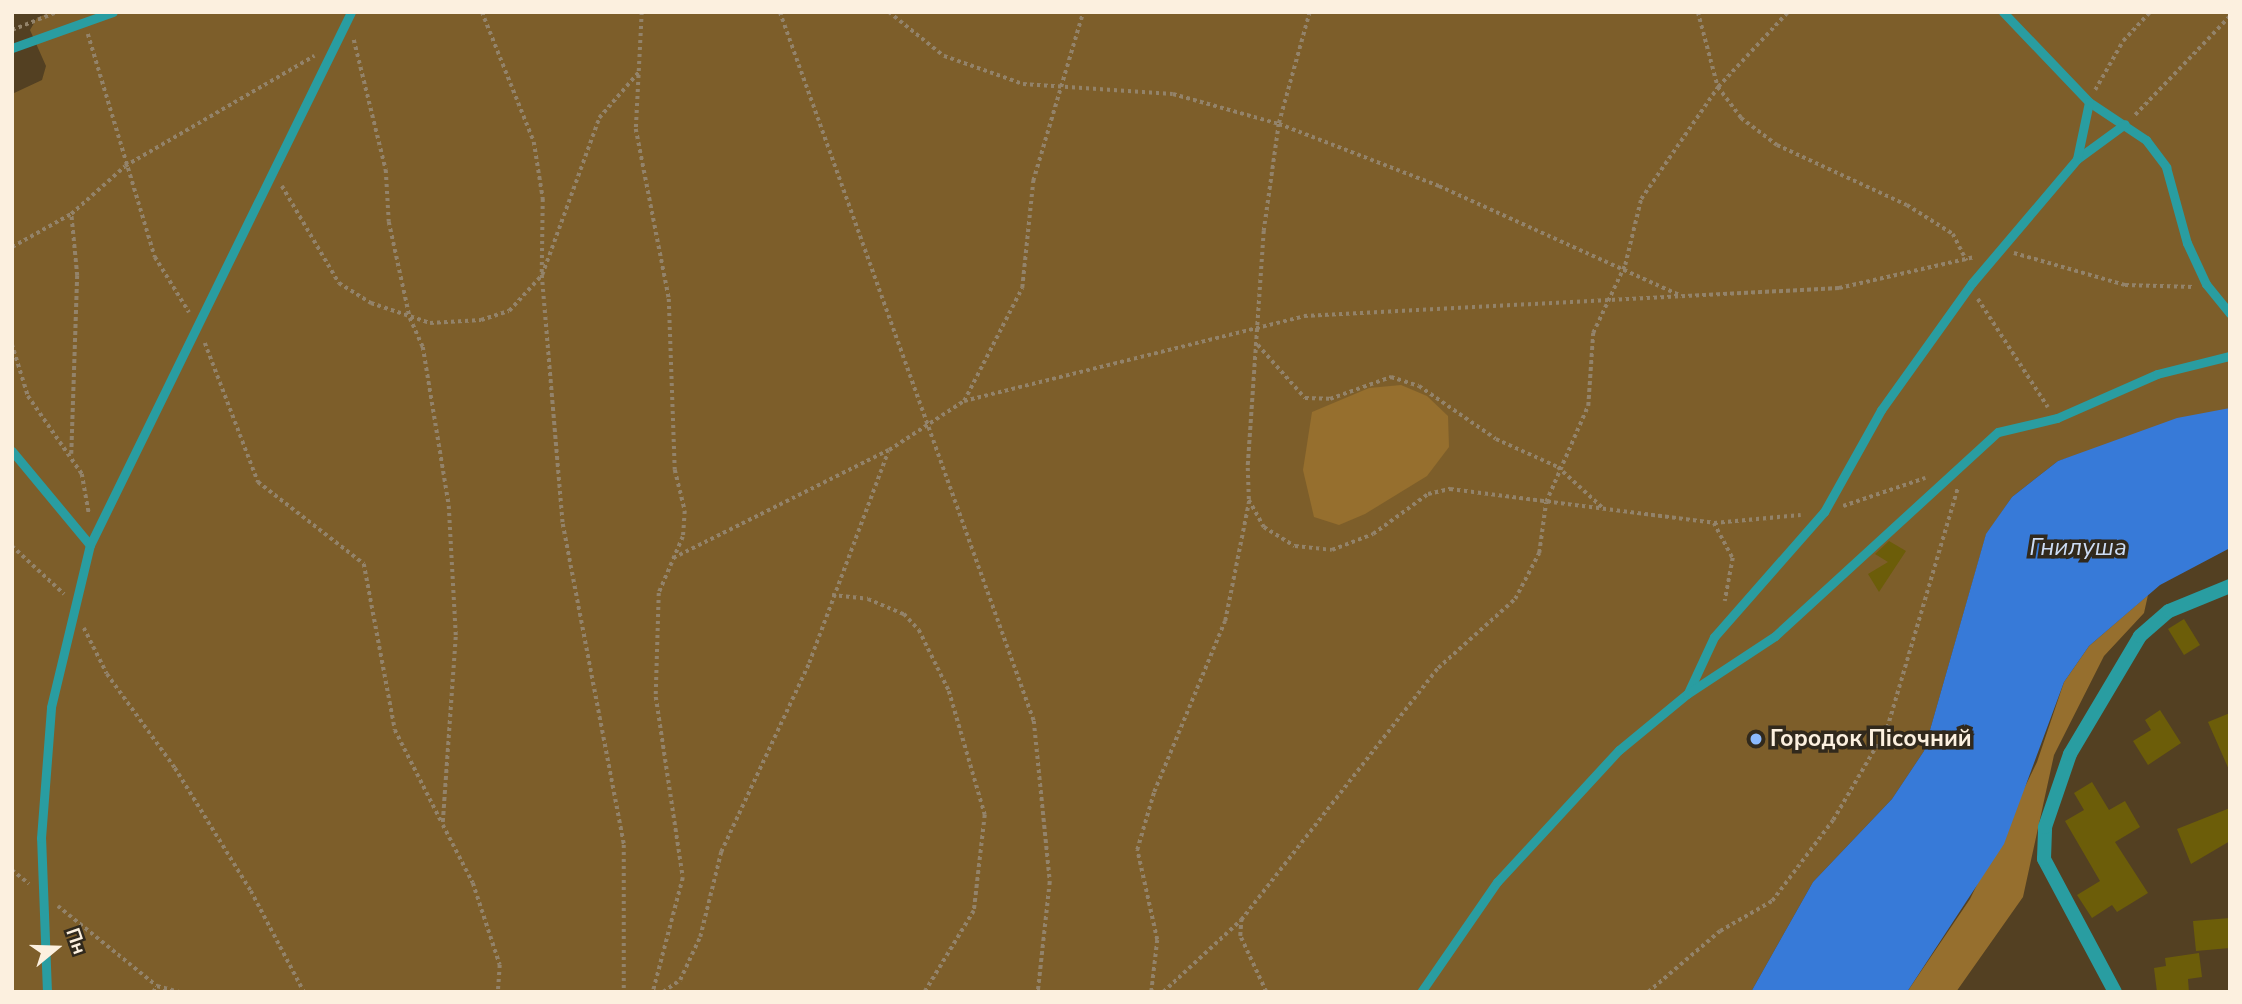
<!DOCTYPE html>
<html>
<head>
<meta charset="utf-8">
<style>
	body { margin:0 }
	#map { position:relative; width:2242px; height:1004px; overflow:hidden; background:#534022; font-family:"Nunito Sans",sans-serif }
	div>[style] { position:absolute }
	.green>* { inset:0; background:#7d5e2a }
	.forest>* { inset:0; background:#966f2e }
	.water>* { inset:0; background:#377ad8 }
	.building>* { inset:0; background:#6c5d09 }
	.path>* { height:3.5px; margin-top:-1.75px; transform-origin:0; background:repeating-linear-gradient(90deg,#93836a 0 3.5px,transparent 0 7px) }
	.service>* { height:9px; margin:-4.5px; padding:0 4.5px; transform-origin:4.5px; border-radius:4.5px; background:#299da1 }
	.minor>* { height:14px; margin:-7px; padding:0 7px; transform-origin:7px; border-radius:7px; background:#299da1 }
	.dots>* { width:19px; height:19px; translate:-50% -50%; box-sizing:border-box; border:4px solid #31291c; border-radius:50% }
	span { translate:-50% -50%; white-space:nowrap; text-align:center; line-height:1.15; -webkit-text-stroke:7px #31291c; paint-order:stroke }
	.poi-label { font-size:23px; color:#fcf0df; font-weight:700 }
	.left { translate:0 -50%; text-align:left }
	.water-label { font-size:24px; color:#ccdcf4; font-style:italic }
	.frame { position:absolute; inset:0; border:14px solid #fcf0df; pointer-events:none }
	.north { position:absolute; left:21px; top:913px; width:70px; height:70px; -webkit-text-stroke:5px #31291c; paint-order:stroke; rotate:71deg; font-size:19px; font-weight:700; line-height:28px; text-align:center; color:#fcf0df }
	.north::after { content:''; display:block; margin:auto; width:24px; height:32px; background:#fcf0df; clip-path:polygon(50% 0,100% 100%,50% 72%,0 100%) }
</style>
</head>
<body>
<div id="map">
	<div class="green">
		<i style="clip-path:polygon(51px 12px,2230px 12px,2230px 408px,2058px 461px,2012px 497px,1986px 535px,1924px 751px,1892px 799px,1813px 882px,1751px 992px,12px 992px,12px 94px,42px 80px,46px 66px,30px 30px,37px 18px)"></i>
	</div>
	<div class="forest">
		<i style="clip-path:polygon(1401px 385px,1427px 396px,1448px 416px,1449px 447px,1427px 476px,1365px 514px,1339px 525px,1314px 517px,1303px 470px,1312px 412px,1369px 388px)"></i>
		<i style="clip-path:polygon(2148px 595px,2144px 613px,2104px 656px,2054px 755px,2023px 897px,1956px 992px,1907px 992px,1970px 899px,2037px 762px,2064px 682px,2089px 646px)"></i>
	</div>
	<div class="water">
		<i style="clip-path:polygon(2230px 408px,2230px 548px,2160px 585px,2089px 646px,2064px 682px,2004px 844px,1907px 992px,1751px 992px,1813px 882px,1892px 799px,1924px 751px,1986px 534px,2012px 497px,2058px 461px,2177px 418px)"></i>
	</div>
	<div class="building">
		<i style="clip-path:polygon(1889px 541px,1906px 551px,1879px 592px,1868px 574px,1888px 562px,1875px 554px)"></i>
		<i style="clip-path:polygon(2184px 619px,2200px 645px,2184px 655px,2168px 629px)"></i>
		<i style="clip-path:polygon(2160px 710px,2181px 743px,2148px 765px,2133px 741px,2151px 730px,2145px 720px)"></i>
		<i style="clip-path:polygon(2230px 713px,2230px 772px,2208px 722px)"></i>
		<i style="clip-path:polygon(2092px 782px,2109px 810px,2125px 801px,2140px 827px,2115px 842px,2148px 893px,2117px 912px,2112px 905px,2092px 918px,2077px 895px,2100px 881px,2065px 821px,2084px 810px,2074px 793px)"></i>
		<i style="clip-path:polygon(2230px 808px,2230px 841px,2191px 864px,2177px 829px)"></i>
		<i style="clip-path:polygon(2230px 918px,2230px 948px,2196px 951px,2193px 921px)"></i>
		<i style="clip-path:polygon(2199px 953px,2202px 977px,2188px 979px,2189px 992px,2157px 992px,2154px 968px,2166px 966px,2165px 958px)"></i>
	</div>
	<div class="path">
		<i style="left:482px;top:12px;width:140px;rotate:68.2deg"></i>
		<i style="left:534px;top:142px;width:58px;rotate:81deg"></i>
		<i style="left:543px;top:199px;width:76px;rotate:90.8deg"></i>
		<i style="left:542px;top:275px;width:250px;rotate:85.2deg"></i>
		<i style="left:563px;top:524px;width:327px;rotate:79.2deg"></i>
		<i style="left:624px;top:845px;width:147px;rotate:90deg"></i>
		<i style="left:642px;top:12px;width:117px;rotate:92.9deg"></i>
		<i style="left:636px;top:129px;width:173px;rotate:79deg"></i>
		<i style="left:669px;top:299px;width:171px;rotate:88deg"></i>
		<i style="left:675px;top:470px;width:42px;rotate:76.3deg"></i>
		<i style="left:685px;top:511px;width:26px;rotate:94deg"></i>
		<i style="left:683px;top:537px;width:61px;rotate:113.2deg"></i>
		<i style="left:659px;top:593px;width:104px;rotate:91.7deg"></i>
		<i style="left:656px;top:697px;width:183px;rotate:81.5deg"></i>
		<i style="left:683px;top:878px;width:118px;rotate:104.7deg"></i>
		<i style="left:780px;top:12px;width:753px;rotate:70.29deg"></i>
		<i style="left:1034px;top:721px;width:162px;rotate:84.3deg"></i>
		<i style="left:1050px;top:882px;width:111px;rotate:96.2deg"></i>
		<i style="left:889px;top:12px;width:70px;rotate:38.7deg"></i>
		<i style="left:944px;top:56px;width:84px;rotate:19.5deg"></i>
		<i style="left:1023px;top:84px;width:150px;rotate:3.8deg"></i>
		<i style="left:1173px;top:94px;width:110px;rotate:15.8deg"></i>
		<i style="left:1279px;top:124px;width:172px;rotate:21.2deg"></i>
		<i style="left:1439px;top:186px;width:266px;rotate:24.4deg"></i>
		<i style="left:1310px;top:12px;width:116px;rotate:105.5deg"></i>
		<i style="left:1279px;top:124px;width:108px;rotate:98deg"></i>
		<i style="left:1264px;top:231px;width:238px;rotate:93.9deg"></i>
		<i style="left:1248px;top:468px;width:32px;rotate:88deg"></i>
		<i style="left:1249px;top:500px;width:31px;rotate:61deg"></i>
		<i style="left:1264px;top:527px;width:36px;rotate:32deg"></i>
		<i style="left:1295px;top:546px;width:37px;rotate:6deg"></i>
		<i style="left:1332px;top:550px;width:44px;rotate:-21.3deg"></i>
		<i style="left:1373px;top:534px;width:68px;rotate:-36deg"></i>
		<i style="left:1428px;top:494px;width:23px;rotate:-13deg"></i>
		<i style="left:1450px;top:489px;width:266px;rotate:7.3deg"></i>
		<i style="left:1714px;top:523px;width:87px;rotate:-5.3deg"></i>
		<i style="left:1698px;top:12px;width:78px;rotate:75.1deg"></i>
		<i style="left:1718px;top:87px;width:39px;rotate:53deg"></i>
		<i style="left:1741px;top:118px;width:45px;rotate:36.9deg"></i>
		<i style="left:1777px;top:145px;width:143px;rotate:24.8deg"></i>
		<i style="left:1907px;top:205px;width:54px;rotate:32.2deg"></i>
		<i style="left:1953px;top:234px;width:30px;rotate:63deg"></i>
		<i style="left:12px;top:30px;width:48px;rotate:-21.8deg"></i>
		<i style="left:88px;top:34px;width:233px;rotate:73.3deg"></i>
		<i style="left:155px;top:257px;width:65px;rotate:58.3deg"></i>
		<i style="left:354px;top:40px;width:134px;rotate:76.2deg"></i>
		<i style="left:386px;top:170px;width:52px;rotate:86.7deg"></i>
		<i style="left:389px;top:222px;width:98px;rotate:77.7deg"></i>
		<i style="left:410px;top:318px;width:32px;rotate:66deg"></i>
		<i style="left:423px;top:347px;width:161px;rotate:80.7deg"></i>
		<i style="left:449px;top:506px;width:131px;rotate:86.9deg"></i>
		<i style="left:456px;top:637px;width:188px;rotate:94deg"></i>
		<i style="left:443px;top:825px;width:65px;rotate:62.7deg"></i>
		<i style="left:473px;top:883px;width:86px;rotate:71.8deg"></i>
		<i style="left:500px;top:965px;width:27px;rotate:94deg"></i>
		<i style="left:2095px;top:90px;width:56px;rotate:-60.3deg"></i>
		<i style="left:2123px;top:41px;width:40px;rotate:-47deg"></i>
		<i style="left:2135px;top:115px;width:137px;rotate:-46.2deg"></i>
		<i style="left:282px;top:186px;width:113px;rotate:59.6deg"></i>
		<i style="left:339px;top:283px;width:38px;rotate:32deg"></i>
		<i style="left:371px;top:303px;width:62px;rotate:18.7deg"></i>
		<i style="left:430px;top:323px;width:51px;rotate:-3.4deg"></i>
		<i style="left:481px;top:320px;width:29px;rotate:-18deg"></i>
		<i style="left:509px;top:311px;width:49px;rotate:-47.5deg"></i>
		<i style="left:542px;top:275px;width:167px;rotate:-70deg"></i>
		<i style="left:599px;top:118px;width:60px;rotate:-49.1deg"></i>
		<i style="left:12px;top:247px;width:68px;rotate:-29.2deg"></i>
		<i style="left:71px;top:214px;width:72px;rotate:-41.6deg"></i>
		<i style="left:125px;top:166px;width:219px;rotate:-30.2deg"></i>
		<i style="left:2014px;top:253px;width:116px;rotate:16.1deg"></i>
		<i style="left:2125px;top:285px;width:69px;rotate:1.7deg"></i>
		<i style="left:1978px;top:299px;width:129px;rotate:57.1deg"></i>
		<i style="left:205px;top:343px;width:149px;rotate:69.1deg"></i>
		<i style="left:258px;top:482px;width:134px;rotate:37.7deg"></i>
		<i style="left:364px;top:564px;width:169px;rotate:79.4deg"></i>
		<i style="left:395px;top:730px;width:104px;rotate:63.2deg"></i>
		<i style="left:12px;top:344px;width:54px;rotate:72.9deg"></i>
		<i style="left:28px;top:396px;width:95px;rotate:55.3deg"></i>
		<i style="left:82px;top:474px;width:40px;rotate:80deg"></i>
		<i style="left:1258px;top:345px;width:71px;rotate:48.4deg"></i>
		<i style="left:1305px;top:398px;width:25px;rotate:2deg"></i>
		<i style="left:1330px;top:399px;width:65px;rotate:-19.8deg"></i>
		<i style="left:1391px;top:377px;width:29px;rotate:18deg"></i>
		<i style="left:1419px;top:386px;width:93px;rotate:34.5deg"></i>
		<i style="left:1496px;top:439px;width:68px;rotate:24.3deg"></i>
		<i style="left:1558px;top:467px;width:62px;rotate:42.4deg"></i>
		<i style="left:964px;top:401px;width:127px;rotate:-62.8deg"></i>
		<i style="left:1022px;top:288px;width:108px;rotate:-84.1deg"></i>
		<i style="left:1033px;top:181px;width:176px;rotate:-73.5deg"></i>
		<i style="left:71px;top:454px;width:178px;rotate:-88.1deg"></i>
		<i style="left:77px;top:276px;width:62px;rotate:-95.5deg"></i>
		<i style="left:1843px;top:506px;width:87px;rotate:-18.9deg"></i>
		<i style="left:1714px;top:523px;width:40px;rotate:62deg"></i>
		<i style="left:1733px;top:558px;width:44px;rotate:100.5deg"></i>
		<i style="left:12px;top:546px;width:71px;rotate:42.7deg"></i>
		<i style="left:673px;top:558px;width:241px;rotate:-26.6deg"></i>
		<i style="left:889px;top:450px;width:90px;rotate:-33.2deg"></i>
		<i style="left:964px;top:401px;width:350px;rotate:-14deg"></i>
		<i style="left:1304px;top:316px;width:536px;rotate:-3deg"></i>
		<i style="left:1839px;top:288px;width:139px;rotate:-12.9deg"></i>
		<i style="left:832px;top:595px;width:36px;rotate:6deg"></i>
		<i style="left:868px;top:599px;width:39px;rotate:23deg"></i>
		<i style="left:904px;top:614px;width:22px;rotate:47deg"></i>
		<i style="left:919px;top:630px;width:68px;rotate:63.8deg"></i>
		<i style="left:949px;top:691px;width:129px;rotate:73.8deg"></i>
		<i style="left:985px;top:815px;width:97px;rotate:96.5deg"></i>
		<i style="left:974px;top:911px;width:95px;rotate:121.2deg"></i>
		<i style="left:84px;top:628px;width:51px;rotate:63.4deg"></i>
		<i style="left:107px;top:674px;width:116px;rotate:54.1deg"></i>
		<i style="left:175px;top:768px;width:145px;rotate:58.3deg"></i>
		<i style="left:251px;top:891px;width:114px;rotate:62.3deg"></i>
		<i style="left:12px;top:870px;width:22px;rotate:39deg"></i>
		<i style="left:58px;top:906px;width:127px;rotate:38.9deg"></i>
		<i style="left:157px;top:986px;width:23px;rotate:15deg"></i>
		<i style="left:153px;top:992px;width:7px;rotate:-56deg"></i>
		<i style="left:663px;top:992px;width:21px;rotate:-35deg"></i>
		<i style="left:680px;top:980px;width:47px;rotate:-65.1deg"></i>
		<i style="left:700px;top:937px;width:88px;rotate:-76.1deg"></i>
		<i style="left:721px;top:852px;width:208px;rotate:-65deg"></i>
		<i style="left:809px;top:663px;width:225px;rotate:-69.5deg"></i>
		<i style="left:1151px;top:992px;width:52px;rotate:-83.4deg"></i>
		<i style="left:1157px;top:940px;width:92px;rotate:-102.5deg"></i>
		<i style="left:1137px;top:850px;width:60px;rotate:-73.7deg"></i>
		<i style="left:1154px;top:792px;width:185px;rotate:-67.5deg"></i>
		<i style="left:1225px;top:621px;width:122px;rotate:-78.7deg"></i>
		<i style="left:1163px;top:992px;width:106px;rotate:-42.7deg"></i>
		<i style="left:1266px;top:992px;width:62px;rotate:-114.9deg"></i>
		<i style="left:1240px;top:936px;width:16px;rotate:-86deg"></i>
		<i style="left:1241px;top:920px;width:320px;rotate:-52deg"></i>
		<i style="left:1438px;top:668px;width:103px;rotate:-41.9deg"></i>
		<i style="left:1515px;top:599px;width:52px;rotate:-62.4deg"></i>
		<i style="left:1539px;top:553px;width:51px;rotate:-82.2deg"></i>
		<i style="left:1546px;top:502px;width:105px;rotate:-66.4deg"></i>
		<i style="left:1588px;top:406px;width:73px;rotate:-86.1deg"></i>
		<i style="left:1593px;top:333px;width:75px;rotate:-64.8deg"></i>
		<i style="left:1625px;top:265px;width:68px;rotate:-76.4deg"></i>
		<i style="left:1641px;top:199px;width:136px;rotate:-55.5deg"></i>
		<i style="left:1718px;top:87px;width:103px;rotate:-47deg"></i>
		<i style="left:1648px;top:992px;width:94px;rotate:-40.3deg"></i>
		<i style="left:1720px;top:931px;width:60px;rotate:-30deg"></i>
		<i style="left:1772px;top:901px;width:101px;rotate:-53deg"></i>
		<i style="left:1833px;top:820px;width:107px;rotate:-59.6deg"></i>
		<i style="left:1887px;top:728px;width:251px;rotate:-73.6deg"></i>
	</div>
	<div class="service">
		<i style="left:2003px;top:12px;width:124px;rotate:46.3deg"></i>
		<i style="left:2089px;top:102px;width:69px;rotate:33.7deg"></i>
		<i style="left:2146px;top:140px;width:34px;rotate:53deg"></i>
		<i style="left:2166px;top:167px;width:79px;rotate:74.6deg"></i>
		<i style="left:2187px;top:243px;width:45px;rotate:65.1deg"></i>
		<i style="left:2206px;top:284px;width:38px;rotate:51deg"></i>
		<i style="left:12px;top:48px;width:107px;rotate:-19.6deg"></i>
		<i style="left:2077px;top:159px;width:59px;rotate:-36.1deg"></i>
		<i style="left:12px;top:451px;width:122px;rotate:50.3deg"></i>
		<i style="left:1688px;top:693px;width:62px;rotate:-65.1deg"></i>
		<i style="left:1714px;top:637px;width:167px;rotate:-48.7deg"></i>
		<i style="left:1824px;top:512px;width:117px;rotate:-60.8deg"></i>
		<i style="left:1881px;top:410px;width:156px;rotate:-54.4deg"></i>
		<i style="left:1972px;top:283px;width:162px;rotate:-49.7deg"></i>
		<i style="left:2077px;top:159px;width:58px;rotate:-78.1deg"></i>
		<i style="left:47px;top:992px;width:154px;rotate:-92.2deg"></i>
		<i style="left:41px;top:838px;width:131px;rotate:-85.6deg"></i>
		<i style="left:51px;top:707px;width:167px;rotate:-76.5deg"></i>
		<i style="left:90px;top:545px;width:593px;rotate:-63.91deg"></i>
		<i style="left:1421px;top:992px;width:134px;rotate:-55.4deg"></i>
		<i style="left:1497px;top:882px;width:180px;rotate:-47.3deg"></i>
		<i style="left:1619px;top:750px;width:88px;rotate:-39.5deg"></i>
		<i style="left:1687px;top:694px;width:105px;rotate:-33.4deg"></i>
		<i style="left:1775px;top:636px;width:302px;rotate:-42.5deg"></i>
		<i style="left:1998px;top:432px;width:61px;rotate:-13.3deg"></i>
		<i style="left:2057px;top:418px;width:109px;rotate:-23.7deg"></i>
		<i style="left:2157px;top:374px;width:75px;rotate:-13.9deg"></i>
	</div>
	<div class="minor">
		<i style="left:2115px;top:992px;width:151px;rotate:-118.1deg"></i>
		<i style="left:2044px;top:859px;width:32px;rotate:-88deg"></i>
		<i style="left:2045px;top:827px;width:77px;rotate:-71.1deg"></i>
		<i style="left:2070px;top:754px;width:137px;rotate:-59.3deg"></i>
		<i style="left:2140px;top:636px;width:38px;rotate:-41deg"></i>
		<i style="left:2169px;top:611px;width:66px;rotate:-22.3deg"></i>
	</div>
	<div class="dots">
		<i style="left:1756px;top:739px;background:#8bb9fc"></i>
	</div>
	<div class="poi-label">
		<span class="left" style="left:1770px;top:739px">Городок Пісочний</span>
	</div>
	<div class="water-label">
		<span style="left:2078px;top:548px">Гнилуша</span>
	</div>
	<div class="frame"></div>
	<div class="north">Пн</div>
</div>
</body>
</html>
